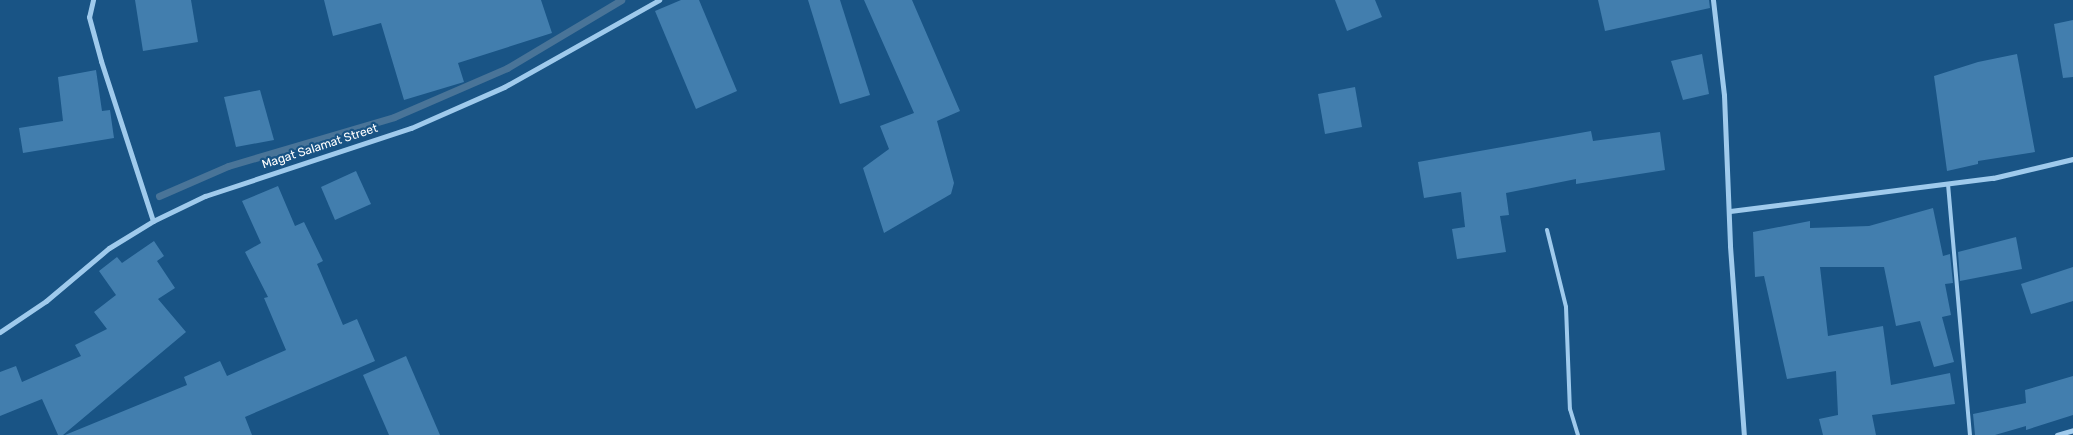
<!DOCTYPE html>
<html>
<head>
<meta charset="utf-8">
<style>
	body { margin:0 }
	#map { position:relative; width:2073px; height:435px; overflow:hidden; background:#195485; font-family:Rubik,sans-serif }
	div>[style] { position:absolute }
	.stream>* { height:7px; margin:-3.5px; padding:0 3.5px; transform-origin:3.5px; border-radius:3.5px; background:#497498 }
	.building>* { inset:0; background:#427eae }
	.lane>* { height:4px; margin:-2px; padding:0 2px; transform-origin:2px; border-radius:2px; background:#9fcaec }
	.street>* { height:5px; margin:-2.5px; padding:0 2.5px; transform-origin:2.5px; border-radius:2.5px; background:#9fcaec }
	span { translate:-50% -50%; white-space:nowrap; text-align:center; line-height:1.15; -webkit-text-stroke:4.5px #195485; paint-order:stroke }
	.street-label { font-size:12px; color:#fff }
</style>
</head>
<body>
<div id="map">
	<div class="stream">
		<i style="left:159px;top:196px;width:75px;rotate:-23.5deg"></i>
		<i style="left:228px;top:166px;width:173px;rotate:-16.4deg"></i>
		<i style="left:394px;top:117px;width:123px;rotate:-23.4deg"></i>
		<i style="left:507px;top:68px;width:133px;rotate:-30.8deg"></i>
	</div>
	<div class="building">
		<i style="clip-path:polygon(135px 0,191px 0,198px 42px,143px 51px)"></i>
		<i style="clip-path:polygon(324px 0,541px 0,552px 33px,458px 63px,464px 82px,404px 100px,381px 23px,333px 36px)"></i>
		<i style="clip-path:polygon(681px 0,699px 0,737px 91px,696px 109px,655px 11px)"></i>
		<i style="clip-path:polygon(808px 0,840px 0,870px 95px,840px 104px)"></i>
		<i style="clip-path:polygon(864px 0,912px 0,960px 111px,937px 121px,954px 183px,951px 194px,884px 233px,863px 168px,889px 149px,880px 126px,914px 113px)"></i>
		<i style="clip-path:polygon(1335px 0,1375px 0,1382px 17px,1347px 31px)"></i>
		<i style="clip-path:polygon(1598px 0,1709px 0,1710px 8px,1605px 31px)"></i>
		<i style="clip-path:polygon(2073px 20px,2073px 77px,2063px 78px,2054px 24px)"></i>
		<i style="clip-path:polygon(1702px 54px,1709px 94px,1683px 100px,1671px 61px)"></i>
		<i style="clip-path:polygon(2017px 54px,2035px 152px,1978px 161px,1978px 164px,1947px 171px,1934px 76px,1978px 62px)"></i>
		<i style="clip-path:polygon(96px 70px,102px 111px,110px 110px,114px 138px,23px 153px,19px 128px,63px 121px,58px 77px)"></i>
		<i style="clip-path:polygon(1355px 87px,1362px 127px,1325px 134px,1318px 94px)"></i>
		<i style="clip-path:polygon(260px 90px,274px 140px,236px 147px,224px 97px)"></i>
		<i style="clip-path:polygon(1591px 131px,1593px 141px,1660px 132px,1665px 170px,1576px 184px,1576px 179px,1506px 193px,1509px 215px,1500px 216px,1506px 252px,1457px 259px,1452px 229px,1465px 227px,1461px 192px,1424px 198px,1418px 162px)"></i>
		<i style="clip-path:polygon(356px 171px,371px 204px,335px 220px,321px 187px)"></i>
		<i style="clip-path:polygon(278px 186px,295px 226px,304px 222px,323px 261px,317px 264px,343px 325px,357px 319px,375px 361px,245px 417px,252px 435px,65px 435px,187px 385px,184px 377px,220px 361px,227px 376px,286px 350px,264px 298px,268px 297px,245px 252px,261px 243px,242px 201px)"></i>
		<i style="clip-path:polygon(1933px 208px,1943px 256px,1950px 254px,1953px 283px,1945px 284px,1951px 315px,1942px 317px,1954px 362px,1934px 367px,1920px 321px,1896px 326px,1884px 267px,1820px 267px,1828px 336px,1883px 326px,1891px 385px,1950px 373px,1955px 404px,1872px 415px,1876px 435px,1823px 435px,1819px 419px,1838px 415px,1836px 371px,1787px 379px,1764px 276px,1755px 277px,1753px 232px,1810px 221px,1810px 228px,1869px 226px)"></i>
		<i style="clip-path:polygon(2016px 237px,2022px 269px,1960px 281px,1958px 252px)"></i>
		<i style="clip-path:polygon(154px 241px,164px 256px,157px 261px,175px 288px,158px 299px,186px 332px,63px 435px,58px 435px,42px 399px,0 416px,0 372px,16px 366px,22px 382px,81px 356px,75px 345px,107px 329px,94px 312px,116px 295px,99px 271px,117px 257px,122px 263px)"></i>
		<i style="clip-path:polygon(2073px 267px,2073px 301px,2031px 314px,2021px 284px)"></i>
		<i style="clip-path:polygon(406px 356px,440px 435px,389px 435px,363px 375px)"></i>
		<i style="clip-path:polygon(2073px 376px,2073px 415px,2026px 430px,2026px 426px,1995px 435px,1975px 435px,1973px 414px,2026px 403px,2025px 390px)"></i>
	</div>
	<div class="lane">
		<i style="left:1948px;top:184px;width:252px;rotate:85deg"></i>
		<i style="left:1547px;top:230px;width:79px;rotate:76.1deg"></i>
		<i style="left:1566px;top:307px;width:102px;rotate:87.8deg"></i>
		<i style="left:1570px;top:409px;width:27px;rotate:73deg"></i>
	</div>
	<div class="street">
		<i style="left:93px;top:0;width:17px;rotate:103deg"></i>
		<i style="left:89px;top:17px;width:46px;rotate:74.7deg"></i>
		<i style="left:101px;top:61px;width:168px;rotate:72deg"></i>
		<i style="left:1713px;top:0;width:96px;rotate:83.4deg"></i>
		<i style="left:1724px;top:95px;width:151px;rotate:87.7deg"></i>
		<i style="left:1730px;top:246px;width:190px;rotate:85.8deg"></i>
		<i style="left:1730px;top:211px;width:265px;rotate:-7.2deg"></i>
		<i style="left:1993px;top:178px;width:82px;rotate:-13.4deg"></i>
		<i style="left:0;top:332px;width:55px;rotate:-34deg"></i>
		<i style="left:46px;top:301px;width:82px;rotate:-40.1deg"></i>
		<i style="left:109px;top:248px;width:52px;rotate:-31.5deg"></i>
		<i style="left:153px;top:221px;width:58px;rotate:-25.7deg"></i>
		<i style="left:205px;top:196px;width:217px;rotate:-18.3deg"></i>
		<i style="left:411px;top:128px;width:102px;rotate:-23.8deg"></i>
		<i style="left:504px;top:87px;width:178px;rotate:-29.3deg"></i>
		<i style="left:2057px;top:435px;width:17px;rotate:-17deg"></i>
	</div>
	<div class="street-label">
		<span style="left:320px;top:147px;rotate:-18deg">Magat Salamat Street</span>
	</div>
</div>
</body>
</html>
